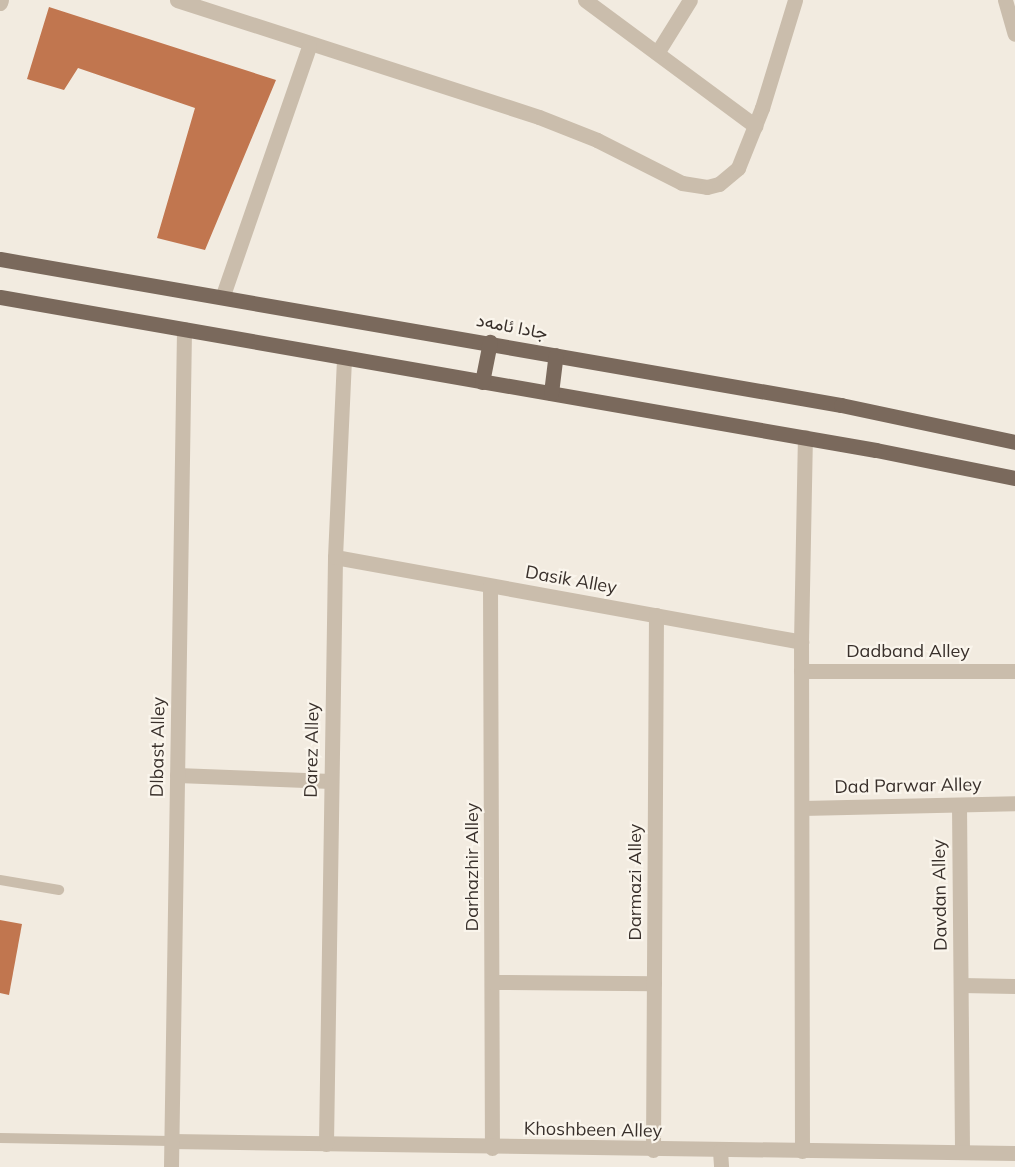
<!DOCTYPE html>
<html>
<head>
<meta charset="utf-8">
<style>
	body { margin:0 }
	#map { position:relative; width:1015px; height:1167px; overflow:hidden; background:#f2ebe0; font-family:Mulish,Vazirmatn,sans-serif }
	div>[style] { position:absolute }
	.building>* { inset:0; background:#c1764f }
	.service>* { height:10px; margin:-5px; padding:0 5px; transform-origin:5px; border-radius:5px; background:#cabdac }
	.minor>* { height:15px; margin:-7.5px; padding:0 7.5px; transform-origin:7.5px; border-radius:7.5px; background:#cabdac }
	.primary>* { height:15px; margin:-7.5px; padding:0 7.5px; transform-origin:7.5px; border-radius:7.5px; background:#7a695c }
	span { translate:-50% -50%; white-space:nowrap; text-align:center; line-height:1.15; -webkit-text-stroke:4.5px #faf5ec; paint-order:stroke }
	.street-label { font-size:18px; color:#39302b }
</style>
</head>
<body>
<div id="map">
	<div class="building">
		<i style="clip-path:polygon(49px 7px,276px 80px,205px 250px,157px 238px,195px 108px,78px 68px,64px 90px,27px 79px)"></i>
		<i style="clip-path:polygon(0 920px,22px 924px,9px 995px,0 993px)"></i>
	</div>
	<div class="service">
		<i style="left:0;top:880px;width:60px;rotate:9.6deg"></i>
		<i style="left:0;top:1138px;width:171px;rotate:1deg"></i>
	</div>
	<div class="minor">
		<i style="left:177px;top:0;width:380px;rotate:17.9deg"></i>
		<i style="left:539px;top:117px;width:62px;rotate:21.6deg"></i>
		<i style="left:597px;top:140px;width:95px;rotate:26.8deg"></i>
		<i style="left:682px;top:183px;width:25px;rotate:9deg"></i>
		<i style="left:707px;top:187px;width:12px;rotate:-14deg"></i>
		<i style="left:719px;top:184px;width:25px;rotate:-40deg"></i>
		<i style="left:738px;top:168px;width:65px;rotate:-68.2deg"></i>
		<i style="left:762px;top:108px;width:113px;rotate:-73deg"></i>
		<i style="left:585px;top:0;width:212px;rotate:36.5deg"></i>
		<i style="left:1005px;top:0;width:35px;rotate:74deg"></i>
		<i style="left:0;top:3px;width:3px;rotate:-72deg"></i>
		<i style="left:657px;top:53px;width:62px;rotate:-58.1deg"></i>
		<i style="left:223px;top:295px;width:263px;rotate:-70.9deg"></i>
		<i style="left:335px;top:557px;width:474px;rotate:10.3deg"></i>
		<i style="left:490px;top:586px;width:562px;rotate:89.8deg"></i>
		<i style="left:801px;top:671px;width:214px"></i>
		<i style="left:177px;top:775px;width:154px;rotate:2.2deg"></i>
		<i style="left:959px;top:805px;width:347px;rotate:89.5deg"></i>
		<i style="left:802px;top:808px;width:213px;rotate:-1.3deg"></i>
		<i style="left:492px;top:982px;width:162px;rotate:0.4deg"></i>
		<i style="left:961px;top:985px;width:54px;rotate:1.1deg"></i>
		<i style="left:171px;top:1141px;width:844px;rotate:0.81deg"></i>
		<i style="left:326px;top:1144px;width:587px;rotate:-89.12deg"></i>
		<i style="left:335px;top:557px;width:200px;rotate:-87.4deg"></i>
		<i style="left:653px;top:1150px;width:535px;rotate:-89.68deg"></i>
		<i style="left:720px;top:1151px;width:16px;rotate:86deg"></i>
		<i style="left:802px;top:1151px;width:509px;rotate:-90.11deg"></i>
		<i style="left:801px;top:642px;width:205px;rotate:-88.9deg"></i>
		<i style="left:171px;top:1167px;width:838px;rotate:-89.11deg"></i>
	</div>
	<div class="primary">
		<i style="left:0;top:259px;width:854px;rotate:9.85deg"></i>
		<i style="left:841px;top:405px;width:178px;rotate:12deg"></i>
		<i style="left:0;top:297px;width:889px;rotate:9.91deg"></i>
		<i style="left:876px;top:450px;width:142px;rotate:11.4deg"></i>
		<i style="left:482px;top:382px;width:41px;rotate:-78.7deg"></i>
		<i style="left:551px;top:393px;width:38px;rotate:-83deg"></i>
	</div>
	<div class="street-label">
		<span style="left:512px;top:327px;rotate:11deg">جادا ئامەد</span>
		<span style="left:571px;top:580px;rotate:10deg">Dasik Alley</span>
		<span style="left:908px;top:651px">Dadband Alley</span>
		<span style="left:158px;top:747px;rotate:-89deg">Dlbast Alley</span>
		<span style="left:312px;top:750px;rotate:-89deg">Darez Alley</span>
		<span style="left:908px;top:786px;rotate:-1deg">Dad Parwar Alley</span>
		<span style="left:472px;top:867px;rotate:-90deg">Darhazhir Alley</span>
		<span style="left:635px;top:882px;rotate:-90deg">Darmazi Alley</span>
		<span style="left:940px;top:895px;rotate:-91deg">Davdan Alley</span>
		<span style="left:593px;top:1130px;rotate:1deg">Khoshbeen Alley</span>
	</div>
</div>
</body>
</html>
